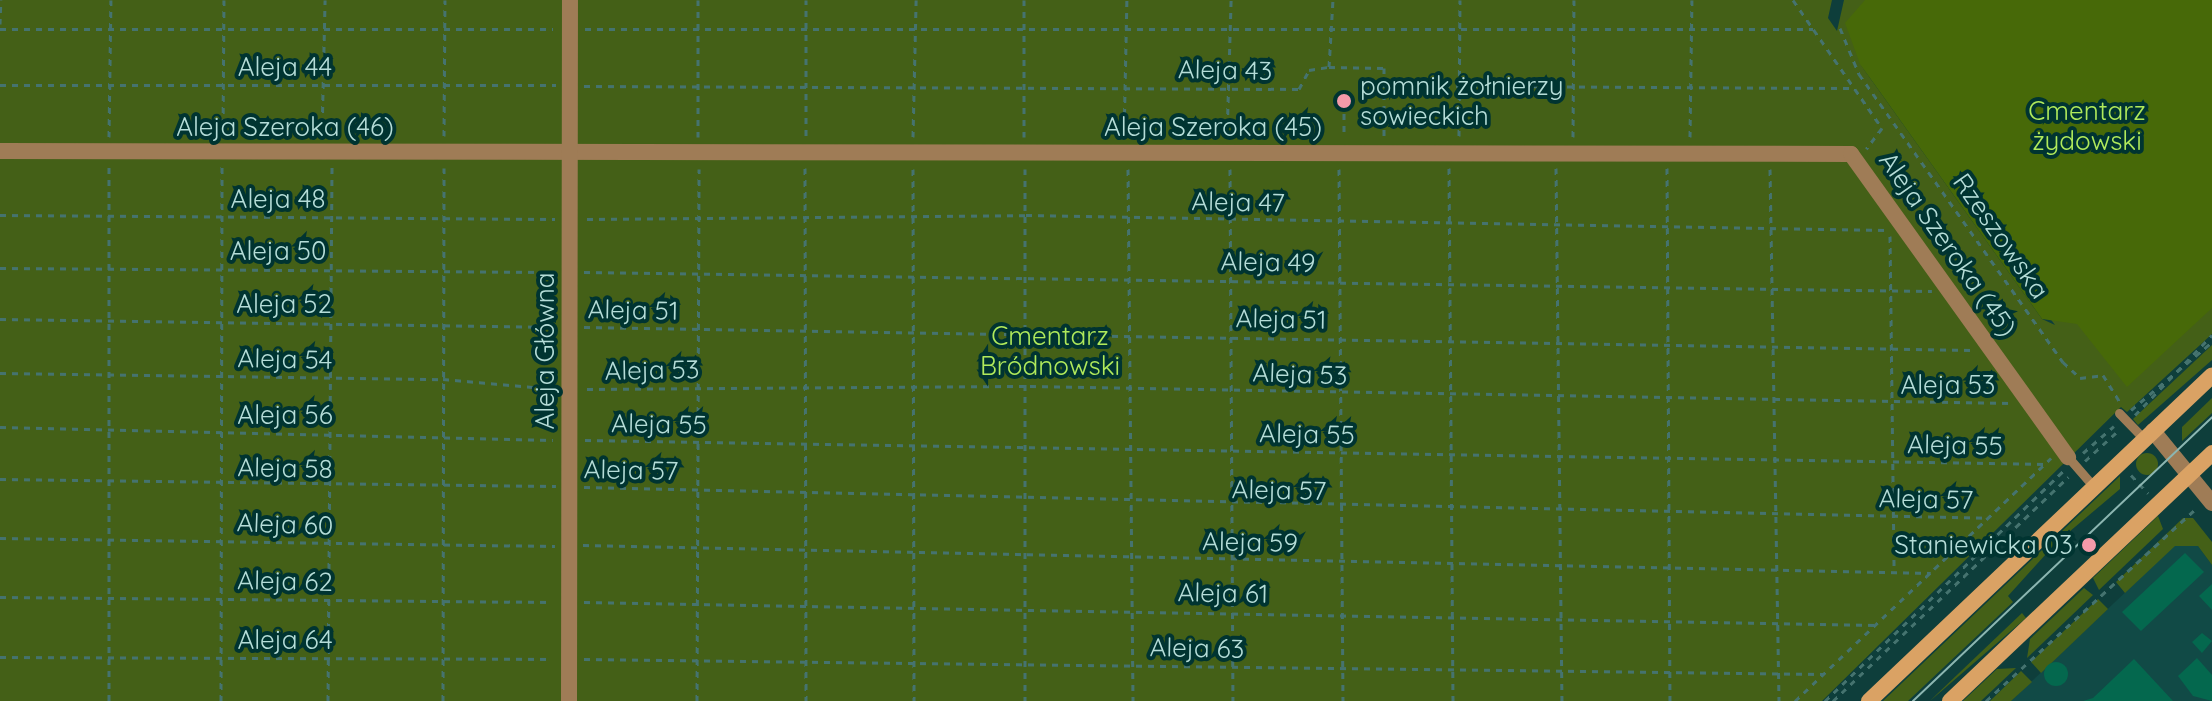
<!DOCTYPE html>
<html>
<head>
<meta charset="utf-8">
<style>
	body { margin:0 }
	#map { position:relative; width:2212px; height:701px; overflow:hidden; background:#0e3e3b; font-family:Quicksand,sans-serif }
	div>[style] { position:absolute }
	.built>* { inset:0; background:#114a46 }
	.green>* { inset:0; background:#446017 }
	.round { border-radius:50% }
	.forest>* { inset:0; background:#476908 }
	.building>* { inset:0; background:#04684e }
	.path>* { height:3px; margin-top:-1.5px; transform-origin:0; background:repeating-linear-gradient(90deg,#45736f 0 6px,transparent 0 12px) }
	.lane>* { height:9px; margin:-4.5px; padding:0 4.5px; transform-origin:4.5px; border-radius:4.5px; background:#9f7c56 }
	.street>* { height:16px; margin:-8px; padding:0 8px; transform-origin:8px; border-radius:8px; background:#9f7c56 }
	.secondary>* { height:16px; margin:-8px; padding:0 8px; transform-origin:8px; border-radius:8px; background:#daa264 }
	.tram>* { height:2px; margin:-1px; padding:0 1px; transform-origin:1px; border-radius:1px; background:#8cb6b1 }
	.dots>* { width:22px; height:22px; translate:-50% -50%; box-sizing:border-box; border:4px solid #003431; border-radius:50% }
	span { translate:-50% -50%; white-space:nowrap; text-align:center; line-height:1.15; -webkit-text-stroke:8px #003431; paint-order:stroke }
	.street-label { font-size:26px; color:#b5ddd8 }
	.poi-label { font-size:26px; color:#b5ddd8 }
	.left { translate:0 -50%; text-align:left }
	.right { translate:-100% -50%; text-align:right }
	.park-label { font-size:26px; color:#b0ea5b }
</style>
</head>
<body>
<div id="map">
	<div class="built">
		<i style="clip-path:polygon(2175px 545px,2198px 546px,2212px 565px,2212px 701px,2011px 701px)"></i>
	</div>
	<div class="green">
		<i style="clip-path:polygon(evenodd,0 0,1832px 0,1828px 18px,1837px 31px,1844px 0,2212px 0,2212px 334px,2127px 412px,2121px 407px,1822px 701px,0 701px,0 0,1860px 64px,2055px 325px,2042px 319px,1860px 64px)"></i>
		<i style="clip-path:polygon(2212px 345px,2212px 360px,2138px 425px,2133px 419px)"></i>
		<i style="clip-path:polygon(2212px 398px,2212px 413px,2182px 441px,2182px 427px)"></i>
		<i class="round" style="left:2136px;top:453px;width:22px;height:22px"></i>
		<i style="clip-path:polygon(2120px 476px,2120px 489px,2056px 543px,2008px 596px,2013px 602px,1908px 701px,1883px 701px)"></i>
		<i style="clip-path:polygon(2158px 516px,2163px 529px,2099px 590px,2093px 578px)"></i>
		<i style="clip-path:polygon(2183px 518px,2193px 518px,2212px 542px,2212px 565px,2198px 546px,2175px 546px,2125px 593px,2116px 582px)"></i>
		<i style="clip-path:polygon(2084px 588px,2093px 595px,2027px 658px,2030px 639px)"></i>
		<i style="clip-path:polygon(2098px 599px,2108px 609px,2041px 673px,2031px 662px)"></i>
		<i style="clip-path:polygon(2022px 613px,2026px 618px,1930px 701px,1937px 694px)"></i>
		<i style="clip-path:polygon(2016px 668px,1981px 701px,1963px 701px,1997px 669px)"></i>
		<i style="clip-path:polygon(2021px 671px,2032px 682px,2011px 701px,1990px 701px)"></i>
	</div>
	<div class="forest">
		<i style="clip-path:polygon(1865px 0,2212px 0,2212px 308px,2127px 387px,2077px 324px,2042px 319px,1860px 64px,1845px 23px)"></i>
	</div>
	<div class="building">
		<i style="clip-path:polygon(2185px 553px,2204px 572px,2141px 631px,2122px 612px)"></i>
		<i style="clip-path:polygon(2212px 584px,2212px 610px,2199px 596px)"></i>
		<i style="clip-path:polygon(2202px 633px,2212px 641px,2202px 653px,2192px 642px)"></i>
		<i style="clip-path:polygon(2197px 658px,2212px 675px,2212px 701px,2193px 696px,2178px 676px)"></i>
		<i style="clip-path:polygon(2134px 659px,2173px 701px,2083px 701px,2093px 698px)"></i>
		<i class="round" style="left:2044px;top:662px;width:24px;height:24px"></i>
	</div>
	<div class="path">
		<i style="left:698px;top:0;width:137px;rotate:90deg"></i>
		<i style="left:1024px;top:0;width:137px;rotate:90deg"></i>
		<i style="left:1793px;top:0;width:156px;rotate:55.2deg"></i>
		<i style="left:1882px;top:128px;width:26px;rotate:127deg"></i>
		<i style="left:0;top:24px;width:24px;rotate:-88deg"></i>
		<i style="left:1840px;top:28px;width:50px;rotate:67.6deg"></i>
		<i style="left:1859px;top:74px;width:353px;rotate:54.7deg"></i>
		<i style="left:2063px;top:362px;width:23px;rotate:43deg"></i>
		<i style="left:2080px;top:378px;width:23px;rotate:-7deg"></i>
		<i style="left:2103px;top:375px;width:31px;rotate:58deg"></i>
		<i style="left:0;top:29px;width:553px"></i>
		<i style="left:585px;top:29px;width:1228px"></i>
		<i style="left:1329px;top:67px;width:67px;rotate:-86.6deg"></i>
		<i style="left:1384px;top:82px;width:57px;rotate:90deg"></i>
		<i style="left:0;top:85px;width:556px"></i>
		<i style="left:584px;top:86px;width:715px;rotate:0.24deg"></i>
		<i style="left:1299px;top:89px;width:21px;rotate:-62deg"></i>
		<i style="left:1309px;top:70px;width:20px;rotate:-9deg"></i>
		<i style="left:1329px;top:67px;width:55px;rotate:1deg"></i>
		<i style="left:1384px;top:68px;width:14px;rotate:90deg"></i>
		<i style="left:1384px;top:82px;width:75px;rotate:3.1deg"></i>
		<i style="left:1459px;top:86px;width:394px;rotate:0.3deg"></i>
		<i style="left:1344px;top:101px;width:36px;rotate:90deg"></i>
		<i style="left:322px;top:136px;width:136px;rotate:-88.7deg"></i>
		<i style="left:444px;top:136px;width:136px;rotate:-89.6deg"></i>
		<i style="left:806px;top:136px;width:136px;rotate:-90deg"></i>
		<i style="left:1459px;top:136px;width:136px;rotate:-89.6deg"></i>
		<i style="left:109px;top:137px;width:137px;rotate:-89.2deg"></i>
		<i style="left:223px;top:137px;width:137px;rotate:-89.6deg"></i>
		<i style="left:913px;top:137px;width:137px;rotate:-88.7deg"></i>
		<i style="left:1573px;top:137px;width:137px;rotate:-89.6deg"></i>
		<i style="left:1690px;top:137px;width:137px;rotate:-89.2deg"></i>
		<i style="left:1124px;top:138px;width:138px;rotate:-88.8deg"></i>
		<i style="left:1227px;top:138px;width:138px;rotate:-88.3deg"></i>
		<i style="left:805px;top:168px;width:533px;rotate:89.89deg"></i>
		<i style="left:1449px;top:168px;width:533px;rotate:89.57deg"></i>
		<i style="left:1556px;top:168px;width:533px;rotate:89.36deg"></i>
		<i style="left:1667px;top:168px;width:533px;rotate:89.68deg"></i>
		<i style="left:913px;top:169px;width:532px;rotate:89.89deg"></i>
		<i style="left:1025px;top:169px;width:532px;rotate:90deg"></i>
		<i style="left:1128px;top:169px;width:532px;rotate:89.46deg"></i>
		<i style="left:1230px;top:169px;width:532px;rotate:89.68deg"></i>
		<i style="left:1339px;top:169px;width:532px;rotate:89.57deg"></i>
		<i style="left:1770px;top:169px;width:532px;rotate:89.03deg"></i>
		<i style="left:0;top:215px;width:555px;rotate:0.41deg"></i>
		<i style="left:587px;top:219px;width:439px;rotate:-0.5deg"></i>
		<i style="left:1026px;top:215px;width:861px;rotate:1deg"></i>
		<i style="left:1890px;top:236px;width:336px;rotate:89.3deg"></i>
		<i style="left:0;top:268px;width:556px;rotate:0.41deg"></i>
		<i style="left:584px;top:272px;width:1348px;rotate:0.81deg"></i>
		<i style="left:0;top:319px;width:556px;rotate:0.82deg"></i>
		<i style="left:584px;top:327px;width:1388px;rotate:0.95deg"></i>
		<i style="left:0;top:373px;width:443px;rotate:0.8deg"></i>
		<i style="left:443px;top:379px;width:112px;rotate:5.1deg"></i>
		<i style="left:587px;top:389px;width:443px;rotate:-0.4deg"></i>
		<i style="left:1030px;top:386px;width:981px;rotate:0.99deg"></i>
		<i style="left:2131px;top:410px;width:106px;rotate:-40deg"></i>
		<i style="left:2135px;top:415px;width:111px;rotate:-46.1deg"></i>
		<i style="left:0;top:427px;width:553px;rotate:1.35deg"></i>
		<i style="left:585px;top:440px;width:1460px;rotate:0.94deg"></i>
		<i style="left:2083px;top:453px;width:41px;rotate:-41.1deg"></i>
		<i style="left:2085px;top:461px;width:45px;rotate:-42.3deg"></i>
		<i style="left:2131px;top:475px;width:25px;rotate:47deg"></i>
		<i style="left:0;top:479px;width:556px;rotate:0.72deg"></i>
		<i style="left:584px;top:487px;width:1404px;rotate:1.26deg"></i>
		<i style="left:0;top:538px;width:555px;rotate:0.83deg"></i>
		<i style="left:583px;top:545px;width:1348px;rotate:1.19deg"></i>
		<i style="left:0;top:597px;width:552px;rotate:0.52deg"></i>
		<i style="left:584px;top:602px;width:1292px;rotate:1.02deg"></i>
		<i style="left:0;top:657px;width:552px;rotate:0.21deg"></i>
		<i style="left:584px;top:659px;width:1240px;rotate:0.69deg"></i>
		<i style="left:109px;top:701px;width:536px;rotate:-90deg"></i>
		<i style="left:221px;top:701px;width:536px;rotate:-89.89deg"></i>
		<i style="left:328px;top:701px;width:536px;rotate:-89.57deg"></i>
		<i style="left:443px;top:701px;width:533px;rotate:-89.89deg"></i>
		<i style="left:697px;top:701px;width:532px;rotate:-89.78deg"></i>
		<i style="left:1795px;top:701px;width:353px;rotate:-43.5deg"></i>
		<i style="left:1825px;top:701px;width:331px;rotate:-44deg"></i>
		<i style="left:1833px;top:701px;width:325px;rotate:-43.6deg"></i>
		<i style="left:1986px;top:701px;width:287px;rotate:-42.5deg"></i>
	</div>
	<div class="lane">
		<i style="left:2119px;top:413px;width:36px;rotate:46deg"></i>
		<i style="left:2068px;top:457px;width:40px;rotate:49deg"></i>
	</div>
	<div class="street">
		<i style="left:0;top:151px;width:1851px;rotate:0.09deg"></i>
		<i style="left:1851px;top:154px;width:373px;rotate:54.4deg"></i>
		<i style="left:2153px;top:431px;width:93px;rotate:50.7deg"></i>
		<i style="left:569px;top:701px;width:701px;rotate:-89.92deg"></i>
	</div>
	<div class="secondary">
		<i style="left:1869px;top:701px;width:473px;rotate:-43.5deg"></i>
		<i style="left:1950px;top:701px;width:361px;rotate:-43.4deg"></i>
	</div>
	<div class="tram">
		<i style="left:1913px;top:701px;width:412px;rotate:-43.5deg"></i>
	</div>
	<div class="dots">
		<i style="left:1344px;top:101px;background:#f39aa9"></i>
		<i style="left:2089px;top:545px;background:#f39aa9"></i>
	</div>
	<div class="street-label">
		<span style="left:285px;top:67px">Aleja 44</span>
		<span style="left:1225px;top:70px;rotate:1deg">Aleja 43</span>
		<span style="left:285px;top:127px">Aleja Szeroka (46)</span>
		<span style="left:1213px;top:127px">Aleja Szeroka (45)</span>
		<span style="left:278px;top:199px">Aleja 48</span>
		<span style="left:1238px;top:202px;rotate:1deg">Aleja 47</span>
		<span style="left:2001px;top:236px;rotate:55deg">Rzeszowska</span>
		<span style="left:1948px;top:244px;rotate:55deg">Aleja Szeroka (45)</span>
		<span style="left:278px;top:251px">Aleja 50</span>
		<span style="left:1268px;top:262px;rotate:1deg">Aleja 49</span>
		<span style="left:284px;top:304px">Aleja 52</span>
		<span style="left:633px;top:310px;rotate:1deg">Aleja 51</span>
		<span style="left:1281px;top:319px;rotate:1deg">Aleja 51</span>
		<span style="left:545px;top:351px;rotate:-90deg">Aleja Główna</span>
		<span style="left:285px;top:359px;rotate:1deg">Aleja 54</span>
		<span style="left:652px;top:370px;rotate:-1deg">Aleja 53</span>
		<span style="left:1300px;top:374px;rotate:2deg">Aleja 53</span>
		<span style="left:1948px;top:385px">Aleja 53</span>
		<span style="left:285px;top:415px">Aleja 56</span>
		<span style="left:659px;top:424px;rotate:1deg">Aleja 55</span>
		<span style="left:1307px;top:434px;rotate:1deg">Aleja 55</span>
		<span style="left:1955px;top:445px;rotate:1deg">Aleja 55</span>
		<span style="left:285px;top:468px;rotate:1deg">Aleja 58</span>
		<span style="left:631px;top:470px;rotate:1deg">Aleja 57</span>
		<span style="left:1279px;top:490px;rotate:1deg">Aleja 57</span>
		<span style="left:1926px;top:499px;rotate:1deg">Aleja 57</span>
		<span style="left:285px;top:524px;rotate:2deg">Aleja 60</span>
		<span style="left:1250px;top:542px;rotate:1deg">Aleja 59</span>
		<span style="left:285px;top:581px;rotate:1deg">Aleja 62</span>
		<span style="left:1223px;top:593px;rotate:1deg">Aleja 61</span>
		<span style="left:285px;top:640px">Aleja 64</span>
		<span style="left:1197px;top:648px;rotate:1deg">Aleja 63</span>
	</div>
	<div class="poi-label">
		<span class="left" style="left:1360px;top:101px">pomnik żołnierzy<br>sowieckich</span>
		<span class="right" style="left:2073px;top:545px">Staniewicka 03</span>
	</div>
	<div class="park-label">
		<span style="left:2087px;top:126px">Cmentarz<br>żydowski</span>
		<span style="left:1050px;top:351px">Cmentarz<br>Bródnowski</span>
	</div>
</div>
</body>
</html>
